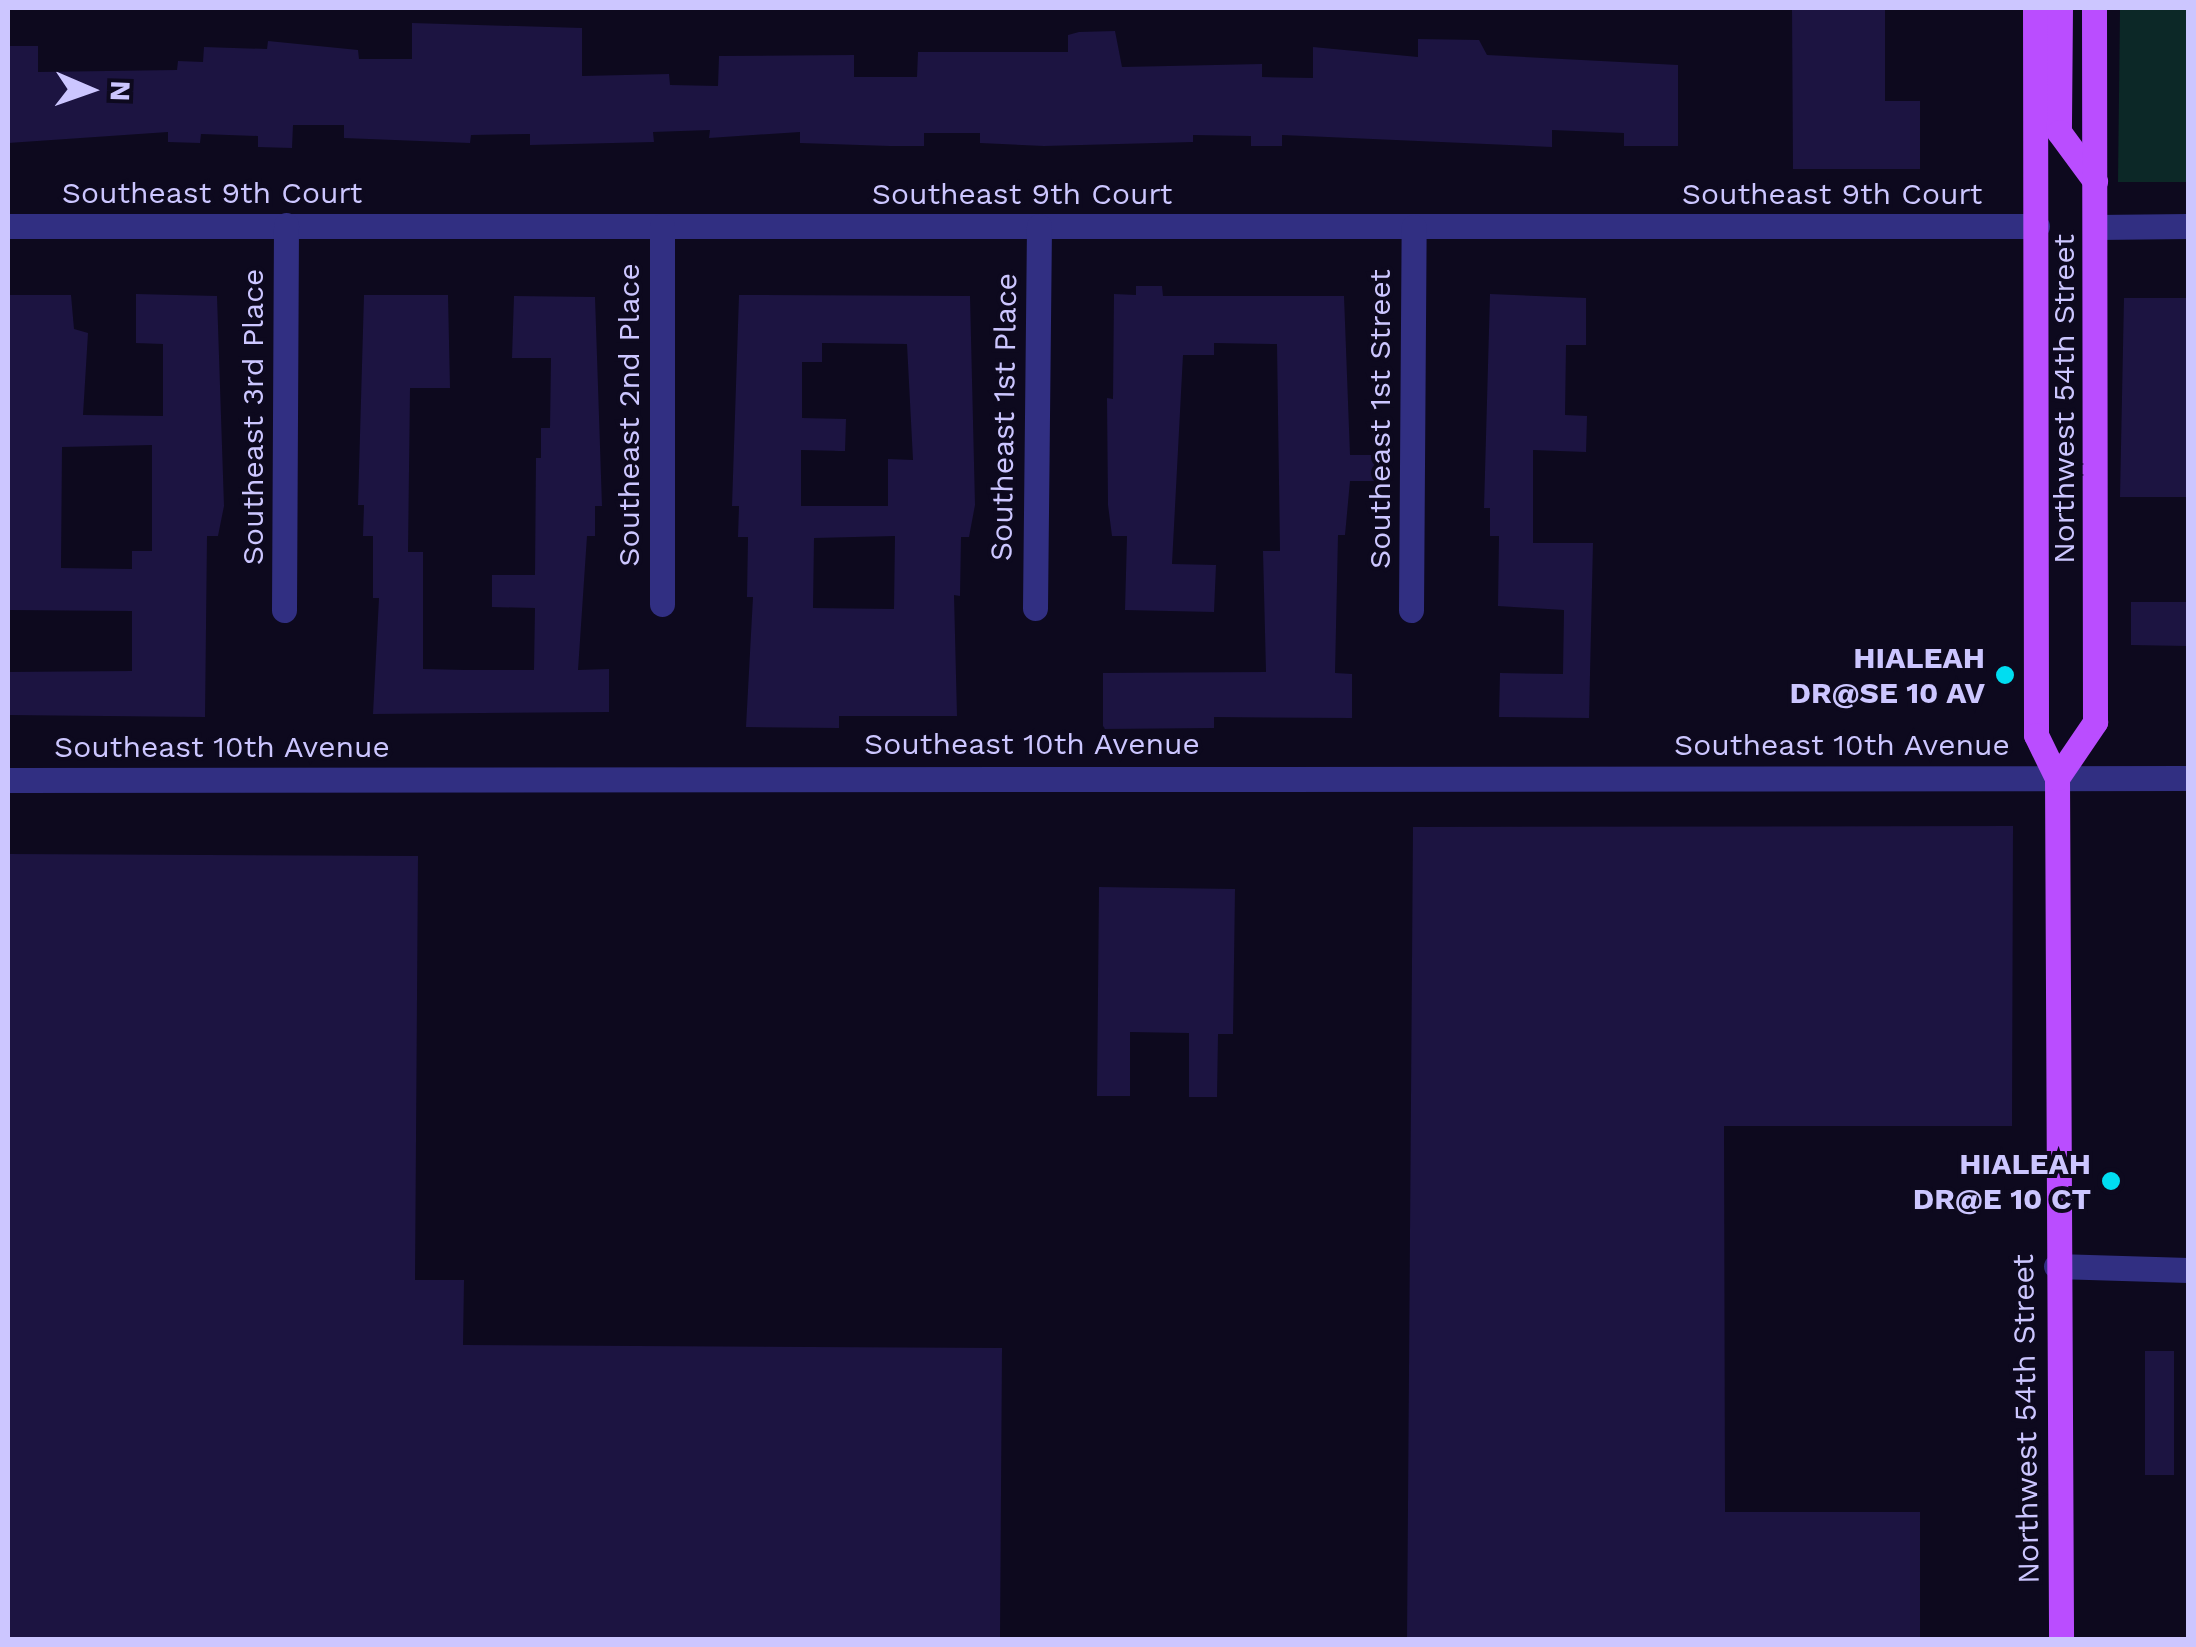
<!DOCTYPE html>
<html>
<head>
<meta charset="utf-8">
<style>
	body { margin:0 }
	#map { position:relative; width:2196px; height:1647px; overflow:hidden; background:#0d091e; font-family:"Work Sans",sans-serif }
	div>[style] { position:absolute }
	.green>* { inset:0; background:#0c2827 }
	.building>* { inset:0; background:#1c1441 }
	.minor>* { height:25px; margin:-12.5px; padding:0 12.5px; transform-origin:12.5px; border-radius:12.5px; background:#312f82 }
	.major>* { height:25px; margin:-12.5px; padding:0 12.5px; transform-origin:12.5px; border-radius:12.5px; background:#ba4dff }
	.dots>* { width:28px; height:28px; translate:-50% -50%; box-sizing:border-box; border:5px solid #0d091e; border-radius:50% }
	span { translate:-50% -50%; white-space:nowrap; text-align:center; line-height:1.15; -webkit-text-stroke:8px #0d091e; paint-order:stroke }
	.street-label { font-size:30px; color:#ccc6ff }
	.poi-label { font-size:30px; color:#ccc6ff; font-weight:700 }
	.right { translate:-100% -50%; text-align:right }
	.frame { position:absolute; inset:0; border:10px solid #ccc6ff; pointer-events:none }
	.north { position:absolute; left:40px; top:40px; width:100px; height:100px; -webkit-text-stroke:8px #0d091e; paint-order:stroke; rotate:92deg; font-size:28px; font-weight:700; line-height:40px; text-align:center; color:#ccc6ff }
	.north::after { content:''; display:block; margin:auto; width:35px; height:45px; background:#ccc6ff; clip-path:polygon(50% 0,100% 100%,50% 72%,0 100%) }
</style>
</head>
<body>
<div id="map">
	<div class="green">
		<i style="clip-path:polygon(2120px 8px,2188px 8px,2188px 182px,2118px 182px)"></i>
	</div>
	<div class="building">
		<i style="clip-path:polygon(1792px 8px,1885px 8px,1885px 101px,1920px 101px,1920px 169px,1793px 169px)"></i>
		<i style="clip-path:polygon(412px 23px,582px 28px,582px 76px,669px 74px,670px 85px,718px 86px,719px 56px,854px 55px,854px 77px,917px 77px,918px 52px,1068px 52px,1068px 35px,1079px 32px,1115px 31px,1122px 67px,1262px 64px,1262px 77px,1313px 78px,1313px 47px,1418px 57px,1418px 39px,1479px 40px,1487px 55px,1678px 65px,1678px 146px,1624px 146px,1624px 133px,1552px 130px,1552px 147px,1282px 135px,1282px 146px,1251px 146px,1251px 136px,1193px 135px,1193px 142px,1044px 146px,980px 143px,980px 133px,924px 133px,924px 146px,890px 146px,800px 143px,800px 132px,709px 138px,710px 130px,653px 132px,654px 142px,530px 145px,530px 134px,471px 135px,470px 143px,344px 138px,344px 125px,293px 125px,292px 148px,258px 147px,258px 136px,201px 134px,200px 143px,168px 142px,168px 132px,8px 143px,8px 46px,38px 46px,38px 72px,177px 70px,178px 61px,203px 62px,204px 47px,267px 49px,268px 41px,358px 50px,359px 59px,412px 59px)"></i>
		<i style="clip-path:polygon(1136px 286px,1162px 286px,1163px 296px,1344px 296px,1350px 455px,1376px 455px,1376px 481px,1350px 481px,1345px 535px,1338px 535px,1335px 673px,1352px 674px,1352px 718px,1214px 717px,1214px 728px,1103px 729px,1103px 673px,1266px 672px,1263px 551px,1280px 551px,1277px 344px,1214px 343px,1214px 355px,1183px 355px,1172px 564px,1216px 565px,1214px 612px,1125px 610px,1127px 536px,1112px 536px,1108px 505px,1107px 398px,1113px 399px,1114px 294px,1136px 295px)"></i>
		<i style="clip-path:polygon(evenodd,136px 294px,217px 296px,224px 506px,218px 536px,207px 536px,205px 717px,8px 715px,8px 672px,132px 671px,132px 611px,8px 610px,8px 295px,71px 295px,74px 329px,88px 333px,83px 415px,163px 416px,163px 344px,136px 343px,136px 294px,152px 445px,152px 551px,132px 551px,132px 569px,61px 568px,62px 447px,152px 445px)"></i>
		<i style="clip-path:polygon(1490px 294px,1586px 298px,1586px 345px,1566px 345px,1565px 415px,1587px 416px,1586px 452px,1533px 450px,1533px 543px,1593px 543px,1589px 718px,1499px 717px,1500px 673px,1563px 674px,1564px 610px,1498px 606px,1499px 536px,1490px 536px,1490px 508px,1484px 508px)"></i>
		<i style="clip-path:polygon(364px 295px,448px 295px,450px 388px,410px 388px,408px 552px,423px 552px,423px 669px,465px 670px,534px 670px,535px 608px,492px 607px,492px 575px,535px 575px,536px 458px,541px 458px,541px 428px,550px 428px,551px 358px,512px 358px,514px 296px,595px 297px,602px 506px,595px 506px,595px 536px,587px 536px,578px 670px,609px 669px,609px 712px,373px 714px,379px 598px,373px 598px,373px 536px,363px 536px,364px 505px,358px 505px)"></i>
		<i style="clip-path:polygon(evenodd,739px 295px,970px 296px,975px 505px,969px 537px,961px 537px,960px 596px,954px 595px,957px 716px,839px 716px,839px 728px,746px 727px,753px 597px,747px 597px,748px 537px,738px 537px,739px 506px,732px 506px,739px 295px,822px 343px,907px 344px,913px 460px,888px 459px,888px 506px,801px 506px,801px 450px,845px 451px,846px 419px,802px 418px,802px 362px,822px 362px,822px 343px,739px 295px,895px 536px,894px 609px,813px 608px,814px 538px,895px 536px)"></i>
		<i style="clip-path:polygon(2124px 298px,2188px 298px,2188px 497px,2120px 497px)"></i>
		<i style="clip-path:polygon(2131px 602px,2188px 602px,2188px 646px,2131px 645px)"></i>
		<i style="clip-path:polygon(2013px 826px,2012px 1126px,1724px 1126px,1725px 1512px,1920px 1512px,1920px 1640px,1407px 1640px,1413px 827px)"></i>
		<i style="clip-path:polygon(8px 854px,418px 856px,415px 1280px,464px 1280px,463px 1345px,1002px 1348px,1000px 1640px,8px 1640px)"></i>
		<i style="clip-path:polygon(1099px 887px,1235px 889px,1233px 1034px,1218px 1034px,1217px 1097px,1189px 1097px,1189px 1033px,1130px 1032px,1130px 1096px,1097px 1096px)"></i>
		<i style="clip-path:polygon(2145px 1351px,2174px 1351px,2174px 1475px,2145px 1475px)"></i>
	</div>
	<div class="minor">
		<i style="left:8px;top:226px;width:2029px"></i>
		<i style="left:2096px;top:227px;width:92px;rotate:-0.6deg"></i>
		<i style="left:662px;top:604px;width:378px;rotate:-90deg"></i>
		<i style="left:1035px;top:608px;width:382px;rotate:-89.4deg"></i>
		<i style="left:284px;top:610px;width:385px;rotate:-89.7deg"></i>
		<i style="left:1411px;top:610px;width:383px;rotate:-89.6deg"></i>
		<i style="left:8px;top:780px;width:2180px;rotate:-0.05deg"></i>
		<i style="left:2056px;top:1266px;width:132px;rotate:1.7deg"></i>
	</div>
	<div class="major">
		<i style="left:2035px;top:8px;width:727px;rotate:89.92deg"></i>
		<i style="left:2036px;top:735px;width:48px;rotate:64deg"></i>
		<i style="left:2057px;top:778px;width:862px;rotate:89.73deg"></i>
		<i style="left:2060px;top:8px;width:124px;rotate:90.5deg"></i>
		<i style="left:2059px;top:132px;width:61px;rotate:53.7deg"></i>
		<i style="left:2057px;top:778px;width:68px;rotate:-55.8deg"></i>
		<i style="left:2095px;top:722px;width:714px;rotate:-90.08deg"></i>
	</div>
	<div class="dots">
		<i style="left:2005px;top:675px;background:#00ddf1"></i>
		<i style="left:2111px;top:1181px;background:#00ddf1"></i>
	</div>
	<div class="street-label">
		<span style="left:212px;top:193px">Southeast 9th Court</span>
		<span style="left:1022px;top:194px">Southeast 9th Court</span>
		<span style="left:1832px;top:194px">Southeast 9th Court</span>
		<span style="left:2064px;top:399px;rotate:-90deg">Northwest 54th Street</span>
		<span style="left:629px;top:415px;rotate:-90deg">Southeast 2nd Place</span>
		<span style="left:253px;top:417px;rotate:-90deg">Southeast 3rd Place</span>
		<span style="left:1004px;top:417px;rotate:-89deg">Southeast 1st Place</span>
		<span style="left:1380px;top:419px;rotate:-90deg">Southeast 1st Street</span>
		<span style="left:1032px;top:744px">Southeast 10th Avenue</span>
		<span style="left:1842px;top:745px">Southeast 10th Avenue</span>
		<span style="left:222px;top:747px">Southeast 10th Avenue</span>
		<span style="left:2026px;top:1419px;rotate:-91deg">Northwest 54th Street</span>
	</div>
	<div class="poi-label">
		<span class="right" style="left:1985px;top:675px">HIALEAH<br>DR@SE 10 AV</span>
		<span class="right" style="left:2091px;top:1181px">HIALEAH<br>DR@E 10 CT</span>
	</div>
	<div class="frame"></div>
	<div class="north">N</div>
</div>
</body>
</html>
